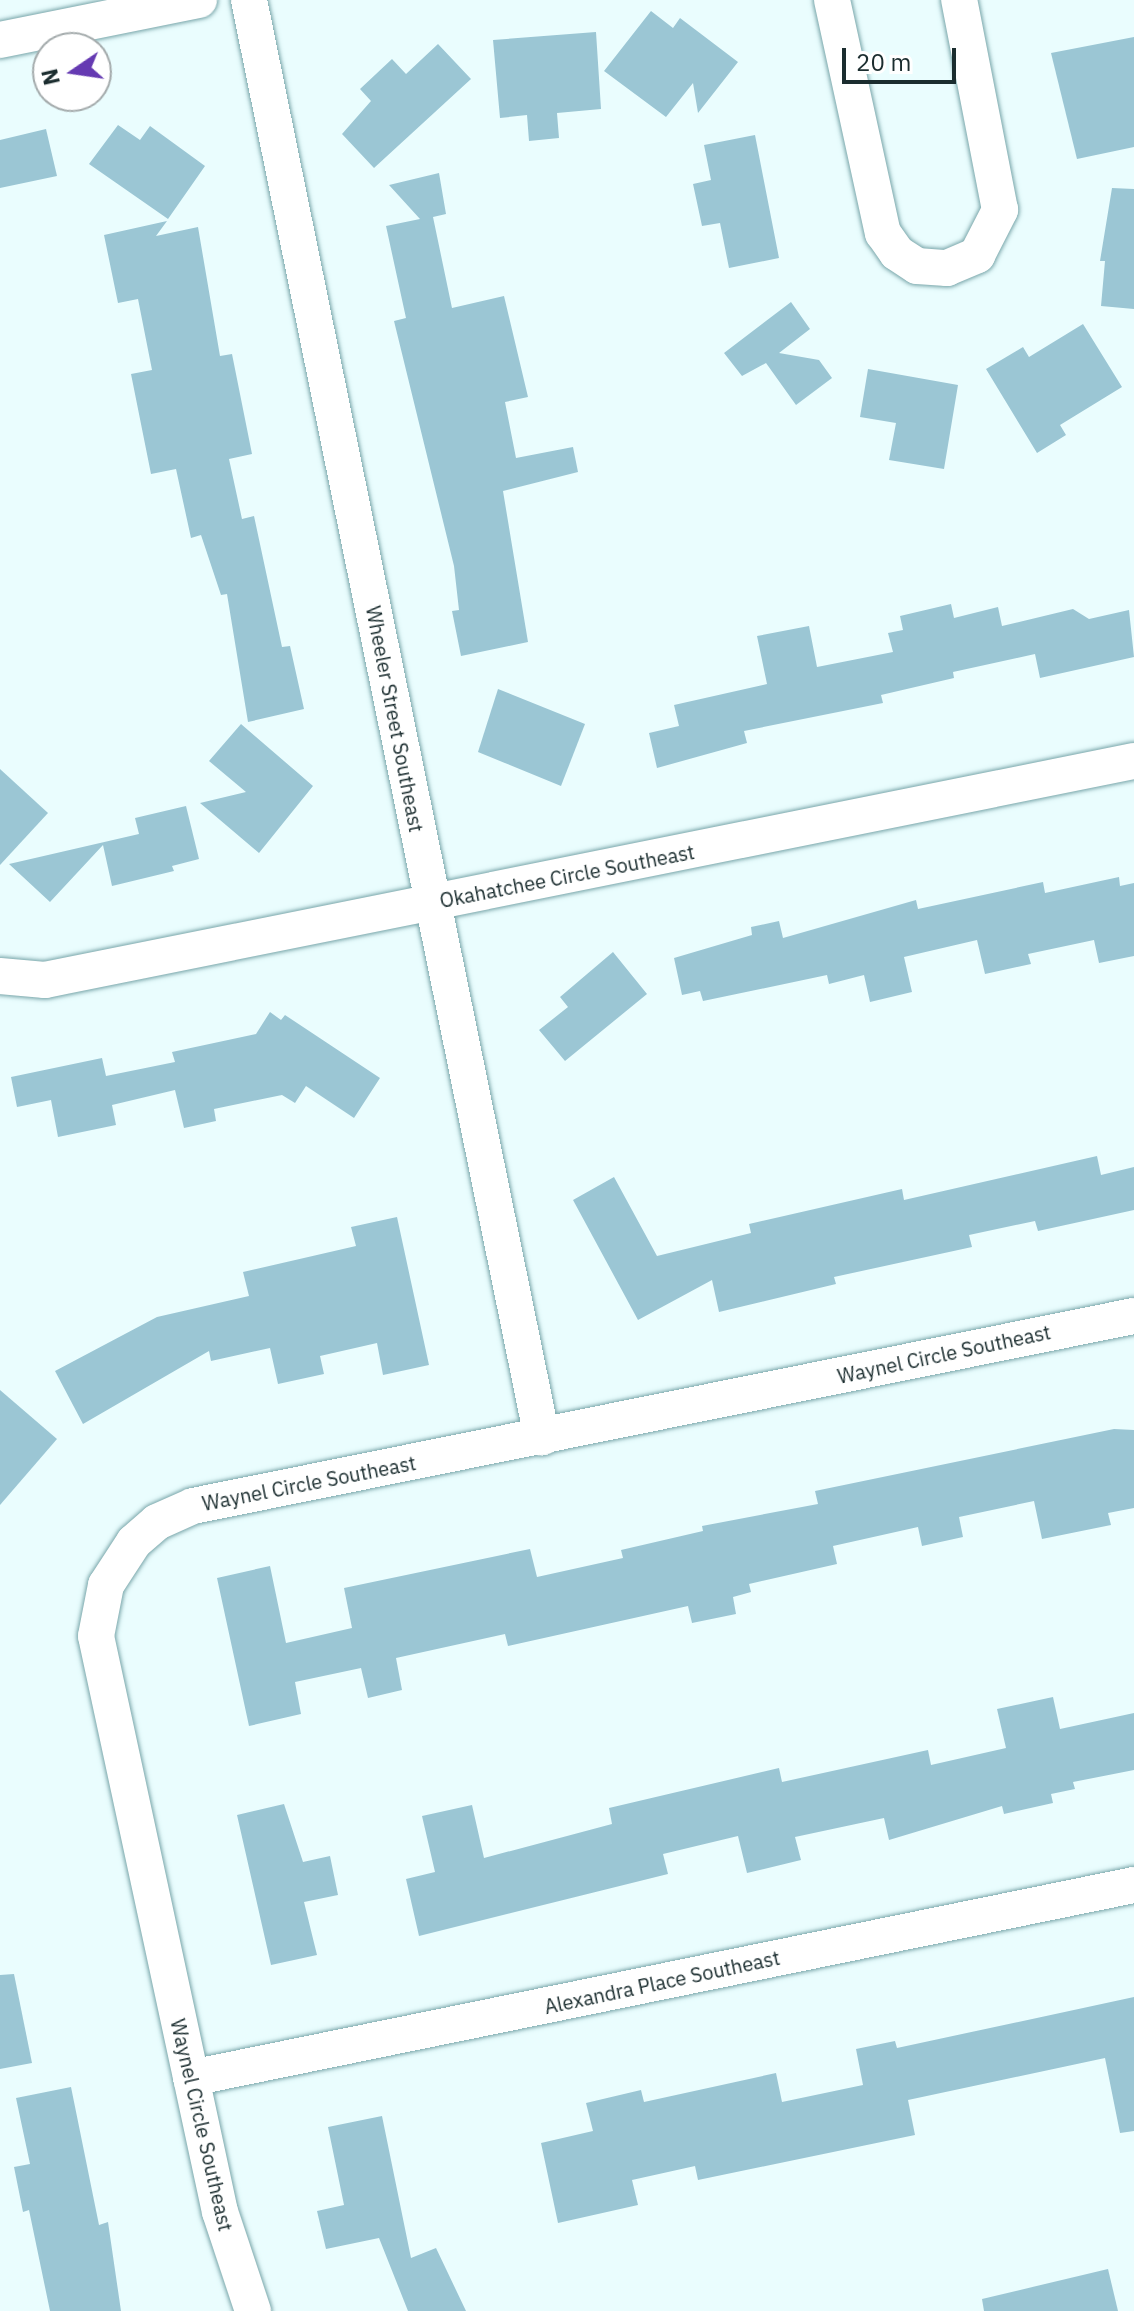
<!DOCTYPE html>
<html>
<head>
<meta charset="utf-8">
<style>
	body { margin:0 }
	#map { position:relative; width:1134px; height:2311px; overflow:hidden; background:#eafdfe; font-family:"IBM Plex Sans",sans-serif }
	div>[style] { position:absolute }
	.building>* { inset:0; background:#9bc6d4 }
	.roads { filter:drop-shadow(0 0 2px #79a6aa) drop-shadow(0 0 2px #79a6aa) }
	.street>* { height:36px; margin:-18px; padding:0 18px; transform-origin:18px; border-radius:18px; background:#fff }
	span { translate:-50% -50%; white-space:nowrap; text-align:center; line-height:1.15; -webkit-text-stroke:6px #fff; paint-order:stroke }
	.street-label { font-size:20px; color:#1b2d2f }
	.north { position:absolute; left:32px; top:32px; width:80px; height:80px; box-sizing:border-box; background:#fff; border:2px solid #a4abac; border-radius:50%; rotate:257deg; font-size:22px; font-weight:700; line-height:32px; text-align:center; color:#1b2d2f }
	.north::after { content:''; display:block; margin:auto; width:28px; height:36px; background:#653ab2; clip-path:polygon(50% 0,100% 100%,50% 72%,0 100%) }
	.scale { position:absolute; left:842px; top:48px; width:114px; height:36px; box-sizing:border-box; border:4px solid #1b2d2f; border-top:0; padding-left:10px; font-size:24px; line-height:28px; white-space:nowrap; color:#1b2d2f; -webkit-text-stroke:6px #fff; paint-order:stroke }
</style>
</head>
<body>
<div id="map">
	<div class="building">
		<i style="clip-path:polygon(651px 11px,673px 28px,680px 18px,738px 62px,698px 113px,693px 83px,666px 117px,604px 71px)"></i>
		<i style="clip-path:polygon(596px 32px,601px 109px,557px 113px,559px 138px,529px 141px,527px 115px,500px 118px,493px 40px)"></i>
		<i style="clip-path:polygon(1134px 37px,1134px 147px,1077px 159px,1051px 53px)"></i>
		<i style="clip-path:polygon(438px 44px,471px 79px,374px 168px,342px 134px,371px 101px,360px 89px,392px 59px,406px 74px)"></i>
		<i style="clip-path:polygon(118px 125px,140px 140px,150px 126px,205px 166px,168px 219px,89px 164px)"></i>
		<i style="clip-path:polygon(46px 129px,57px 176px,0 188px,0 140px)"></i>
		<i style="clip-path:polygon(755px 135px,779px 258px,729px 268px,720px 223px,702px 226px,693px 184px,711px 180px,704px 145px)"></i>
		<i style="clip-path:polygon(439px 173px,446px 214px,433px 217px,452px 308px,504px 296px,528px 397px,505px 402px,516px 458px,573px 447px,578px 472px,503px 491px,528px 642px,461px 656px,452px 611px,459px 610px,454px 566px,394px 321px,406px 318px,386px 226px,420px 219px,389px 185px)"></i>
		<i style="clip-path:polygon(1112px 188px,1134px 189px,1134px 309px,1101px 306px,1105px 261px,1100px 261px)"></i>
		<i style="clip-path:polygon(167px 221px,156px 236px,198px 227px,220px 356px,232px 354px,252px 454px,229px 459px,242px 519px,254px 516px,282px 647px,290px 646px,304px 709px,248px 722px,227px 594px,221px 595px,201px 535px,191px 538px,176px 469px,151px 474px,131px 374px,152px 370px,138px 299px,118px 303px,104px 235px)"></i>
		<i style="clip-path:polygon(791px 302px,810px 329px,779px 353px,819px 360px,832px 378px,796px 405px,766px 363px,742px 376px,724px 353px)"></i>
		<i style="clip-path:polygon(1083px 324px,1122px 387px,1060px 425px,1066px 435px,1037px 453px,986px 369px,1023px 347px,1029px 357px)"></i>
		<i style="clip-path:polygon(868px 369px,958px 385px,944px 469px,889px 460px,896px 423px,860px 417px)"></i>
		<i style="clip-path:polygon(951px 604px,954px 618px,998px 607px,1002px 626px,1073px 609px,1089px 619px,1129px 610px,1134px 657px,1040px 678px,1035px 654px,953px 672px,954px 678px,881px 695px,883px 703px,744px 731px,747px 743px,657px 768px,649px 733px,679px 726px,674px 705px,767px 684px,757px 636px,809px 626px,817px 667px,893px 652px,888px 633px,903px 630px,900px 616px)"></i>
		<i style="clip-path:polygon(498px 689px,585px 724px,561px 786px,478px 752px)"></i>
		<i style="clip-path:polygon(241px 724px,313px 786px,259px 853px,200px 803px,246px 792px,209px 761px)"></i>
		<i style="clip-path:polygon(0 769px,48px 813px,0 865px)"></i>
		<i style="clip-path:polygon(186px 806px,199px 859px,172px 866px,174px 871px,112px 886px,103px 845px,50px 902px,9px 864px,139px 834px,135px 818px)"></i>
		<i style="clip-path:polygon(1119px 877px,1120px 886px,1134px 883px,1134px 956px,1099px 963px,1094px 940px,1028px 954px,1031px 964px,985px 974px,977px 940px,904px 957px,912px 992px,870px 1002px,864px 975px,829px 984px,827px 975px,703px 1001px,700px 991px,682px 995px,674px 958px,752px 935px,751px 927px,779px 921px,783px 938px,916px 900px,918px 909px,1043px 882px,1045px 893px)"></i>
		<i style="clip-path:polygon(613px 952px,647px 994px,565px 1061px,539px 1030px,568px 1007px,560px 997px)"></i>
		<i style="clip-path:polygon(270px 1012px,281px 1020px,285px 1015px,380px 1078px,354px 1118px,306px 1086px,295px 1103px,282px 1095px,214px 1109px,216px 1121px,184px 1128px,175px 1090px,112px 1105px,116px 1125px,58px 1137px,51px 1100px,17px 1107px,11px 1077px,102px 1058px,106px 1076px,175px 1062px,172px 1052px,256px 1034px)"></i>
		<i style="clip-path:polygon(1097px 1156px,1101px 1175px,1134px 1167px,1134px 1210px,1038px 1231px,1035px 1221px,969px 1235px,972px 1247px,834px 1277px,836px 1284px,719px 1312px,712px 1280px,638px 1320px,573px 1200px,614px 1177px,657px 1256px,751px 1233px,749px 1224px,784px 1216px,902px 1189px,904px 1200px)"></i>
		<i style="clip-path:polygon(397px 1217px,429px 1365px,383px 1375px,377px 1343px,320px 1356px,324px 1374px,278px 1384px,270px 1348px,211px 1361px,209px 1351px,83px 1424px,55px 1371px,157px 1317px,249px 1296px,243px 1272px,356px 1246px,351px 1227px)"></i>
		<i style="clip-path:polygon(0 1390px,57px 1439px,0 1505px)"></i>
		<i style="clip-path:polygon(1114px 1429px,1134px 1430px,1134px 1508px,1108px 1513px,1111px 1525px,1042px 1539px,1034px 1501px,959px 1517px,963px 1537px,922px 1546px,918px 1527px,833px 1546px,837px 1564px,749px 1584px,751px 1592px,733px 1597px,736px 1614px,692px 1623px,688px 1606px,508px 1646px,505px 1634px,396px 1658px,402px 1690px,368px 1698px,361px 1668px,295px 1682px,301px 1714px,249px 1726px,217px 1578px,270px 1566px,286px 1643px,352px 1628px,344px 1588px,530px 1549px,537px 1577px,623px 1558px,621px 1550px,703px 1531px,702px 1526px,818px 1504px,815px 1491px)"></i>
		<i style="clip-path:polygon(1053px 1697px,1060px 1729px,1134px 1713px,1134px 1770px,1073px 1782px,1075px 1789px,1051px 1794px,1053px 1803px,1004px 1814px,1002px 1806px,889px 1840px,884px 1818px,795px 1837px,801px 1860px,747px 1873px,738px 1836px,663px 1854px,668px 1874px,419px 1936px,406px 1879px,435px 1872px,422px 1816px,472px 1805px,484px 1858px,612px 1824px,609px 1808px,779px 1768px,782px 1782px,928px 1750px,931px 1765px,1006px 1748px,997px 1709px)"></i>
		<i style="clip-path:polygon(284px 1804px,303px 1862px,330px 1856px,338px 1895px,304px 1902px,317px 1955px,271px 1965px,237px 1815px)"></i>
		<i style="clip-path:polygon(14px 1974px,32px 2063px,0 2069px,0 1975px)"></i>
		<i style="clip-path:polygon(1134px 1997px,1134px 2131px,1120px 2133px,1105px 2058px,908px 2100px,915px 2135px,698px 2180px,695px 2166px,632px 2180px,638px 2205px,558px 2223px,541px 2143px,593px 2131px,586px 2103px,641px 2090px,644px 2102px,776px 2073px,782px 2102px,863px 2085px,856px 2049px,895px 2041px,897px 2048px)"></i>
		<i style="clip-path:polygon(71px 2087px,99px 2225px,108px 2222px,121px 2311px,50px 2311px,29px 2210px,23px 2212px,14px 2167px,30px 2164px,16px 2098px)"></i>
		<i style="clip-path:polygon(382px 2116px,411px 2258px,436px 2248px,466px 2311px,408px 2311px,379px 2238px,326px 2249px,317px 2211px,344px 2205px,328px 2127px)"></i>
		<i style="clip-path:polygon(1108px 2269px,1118px 2311px,984px 2311px,982px 2299px)"></i>
	</div>
	<div class="roads">
		<div class="street">
			<i style="left:249px;top:0;width:1467px;rotate:78.48deg"></i>
			<i style="left:832px;top:0;width:239px;rotate:77.7deg"></i>
			<i style="left:883px;top:233px;width:24px;rotate:55deg"></i>
			<i style="left:897px;top:253px;width:24px;rotate:33deg"></i>
			<i style="left:917px;top:266px;width:30px;rotate:4deg"></i>
			<i style="left:947px;top:268px;width:33px;rotate:-23deg"></i>
			<i style="left:977px;top:255px;width:51px;rotate:-62.9deg"></i>
			<i style="left:1000px;top:210px;width:214px;rotate:-101deg"></i>
			<i style="left:0;top:40px;width:203px;rotate:-11.4deg"></i>
			<i style="left:0;top:976px;width:45px;rotate:5.1deg"></i>
			<i style="left:45px;top:980px;width:1111px;rotate:-11.37deg"></i>
			<i style="left:191px;top:2078px;width:963px;rotate:-11.57deg"></i>
			<i style="left:253px;top:2311px;width:104px;rotate:-108.4deg"></i>
			<i style="left:220px;top:2212px;width:589px;rotate:-102.15deg"></i>
			<i style="left:96px;top:1636px;width:52px;rotate:-78.9deg"></i>
			<i style="left:106px;top:1585px;width:51px;rotate:-56.9deg"></i>
			<i style="left:134px;top:1542px;width:30px;rotate:-41deg"></i>
			<i style="left:157px;top:1522px;width:39px;rotate:-24deg"></i>
			<i style="left:193px;top:1506px;width:960px;rotate:-11.42deg"></i>
		</div>
	</div>
	<div class="street-label">
		<span style="left:395px;top:719px;rotate:79deg">Wheeler Street Southeast</span>
		<span style="left:567px;top:876px;rotate:-11deg">Okahatchee Circle Southeast</span>
		<span style="left:944px;top:1354px;rotate:-12deg">Waynel Circle Southeast</span>
		<span style="left:309px;top:1483px;rotate:-11deg">Waynel Circle Southeast</span>
		<span style="left:662px;top:1982px;rotate:-12deg">Alexandra Place Southeast</span>
		<span style="left:202px;top:2125px;rotate:77deg">Waynel Circle Southeast</span>
	</div>
	<div class="north">N</div>
	<div class="scale">20 m</div>
</div>
</body>
</html>
